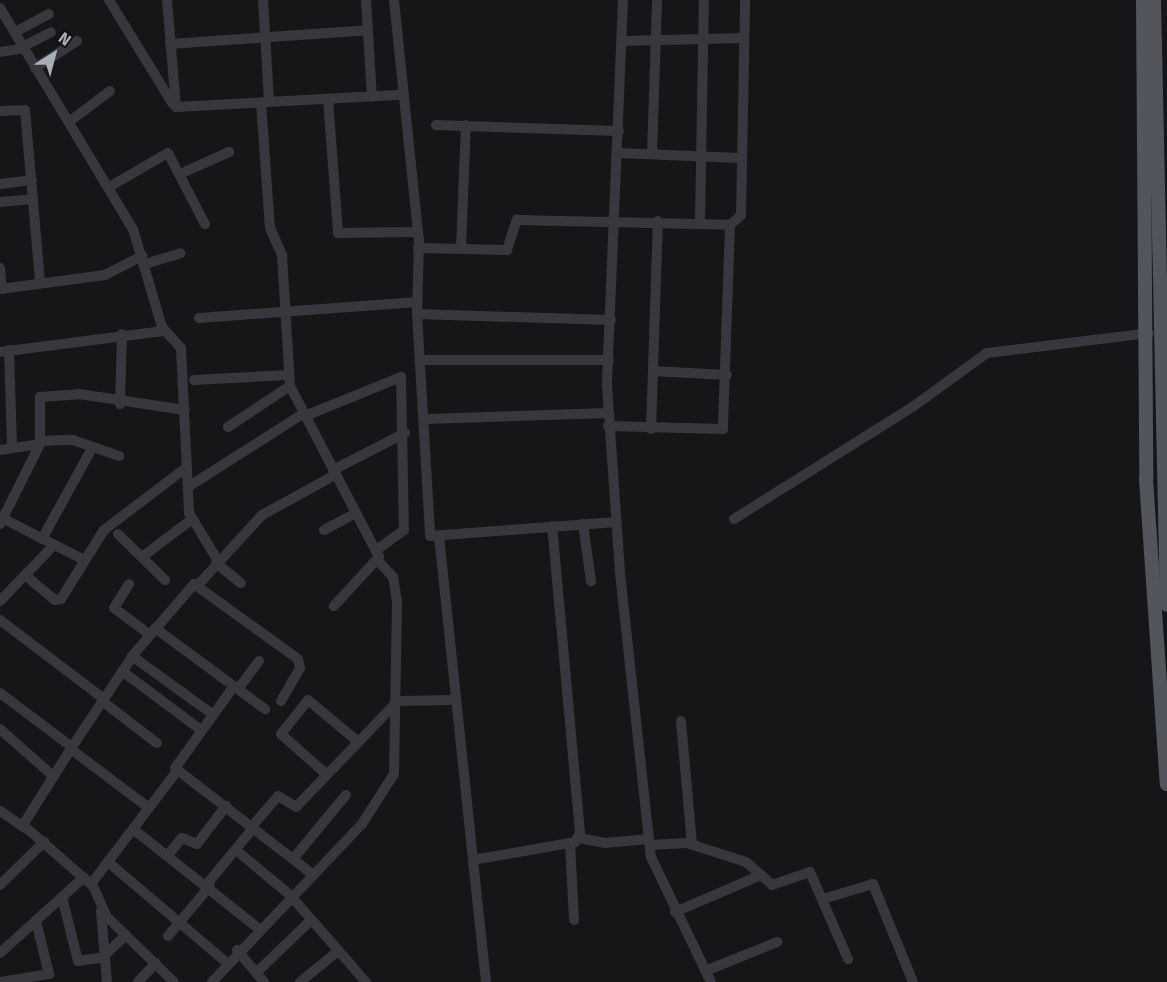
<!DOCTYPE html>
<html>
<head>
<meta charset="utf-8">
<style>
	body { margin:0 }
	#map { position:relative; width:1167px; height:982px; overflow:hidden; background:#161618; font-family:"Fira Sans",sans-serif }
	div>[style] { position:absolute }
	.minor>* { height:10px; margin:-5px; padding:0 5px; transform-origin:5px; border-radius:5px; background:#37383d }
	.major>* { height:14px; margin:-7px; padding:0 7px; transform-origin:7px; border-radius:7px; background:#53555c }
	span { translate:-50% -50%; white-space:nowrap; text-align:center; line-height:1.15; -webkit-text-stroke:4.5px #111113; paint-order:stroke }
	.north { position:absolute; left:24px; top:24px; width:60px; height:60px; -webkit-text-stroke:4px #111113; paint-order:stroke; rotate:36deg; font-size:16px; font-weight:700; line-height:24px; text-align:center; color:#a8adb8 }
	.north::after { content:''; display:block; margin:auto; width:21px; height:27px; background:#a8adb8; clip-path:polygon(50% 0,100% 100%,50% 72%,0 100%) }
</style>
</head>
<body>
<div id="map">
	<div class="minor">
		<i style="left:109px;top:0;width:121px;rotate:58.5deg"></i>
		<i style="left:167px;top:0;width:107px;rotate:85.2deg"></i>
		<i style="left:176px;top:107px;width:225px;rotate:-3.1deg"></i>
		<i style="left:263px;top:0;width:102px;rotate:86.6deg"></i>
		<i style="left:366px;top:0;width:97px;rotate:86.5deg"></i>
		<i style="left:394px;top:0;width:241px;rotate:84.1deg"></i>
		<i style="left:419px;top:240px;width:74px;rotate:91.5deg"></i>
		<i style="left:417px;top:314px;width:222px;rotate:86.6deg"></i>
		<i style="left:430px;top:536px;width:187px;rotate:-4.3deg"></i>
		<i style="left:623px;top:0;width:386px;rotate:92.4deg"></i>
		<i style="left:607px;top:386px;width:187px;rotate:86deg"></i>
		<i style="left:620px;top:573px;width:286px;rotate:83.8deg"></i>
		<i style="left:651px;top:857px;width:139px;rotate:64.4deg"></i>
		<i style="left:0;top:8px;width:258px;rotate:59deg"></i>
		<i style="left:133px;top:229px;width:102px;rotate:73.5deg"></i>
		<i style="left:162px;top:327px;width:28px;rotate:48deg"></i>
		<i style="left:181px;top:348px;width:165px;rotate:87.2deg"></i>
		<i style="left:189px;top:513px;width:56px;rotate:58.9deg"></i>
		<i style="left:17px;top:31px;width:36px;rotate:-28deg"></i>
		<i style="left:622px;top:41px;width:122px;rotate:-1.4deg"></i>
		<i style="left:170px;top:44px;width:198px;rotate:-4deg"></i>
		<i style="left:24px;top:46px;width:30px;rotate:-27deg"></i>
		<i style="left:0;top:52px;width:25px;rotate:-9deg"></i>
		<i style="left:35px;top:68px;width:50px;rotate:-32.7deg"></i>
		<i style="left:328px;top:99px;width:134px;rotate:85.7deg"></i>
		<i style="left:338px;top:233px;width:79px;rotate:-0.7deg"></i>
		<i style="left:261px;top:103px;width:125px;rotate:85.9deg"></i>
		<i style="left:270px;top:228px;width:30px;rotate:66deg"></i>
		<i style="left:282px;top:255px;width:131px;rotate:86.5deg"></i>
		<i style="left:290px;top:386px;width:193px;rotate:62.5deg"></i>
		<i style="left:379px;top:557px;width:67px;rotate:132.6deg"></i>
		<i style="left:0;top:111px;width:25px;rotate:-2deg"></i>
		<i style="left:25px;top:110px;width:174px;rotate:85deg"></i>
		<i style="left:70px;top:121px;width:50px;rotate:-36.9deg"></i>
		<i style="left:436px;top:125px;width:183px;rotate:1.9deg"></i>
		<i style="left:618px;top:153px;width:122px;rotate:2.3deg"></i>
		<i style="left:652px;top:154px;width:154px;rotate:-88.1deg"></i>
		<i style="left:180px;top:174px;width:54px;rotate:-24.2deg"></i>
		<i style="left:0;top:184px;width:32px;rotate:-7deg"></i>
		<i style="left:109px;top:187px;width:68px;rotate:-30deg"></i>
		<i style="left:168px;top:153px;width:80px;rotate:62.5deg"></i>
		<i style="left:0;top:202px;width:33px;rotate:-5deg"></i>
		<i style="left:700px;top:221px;width:221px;rotate:-89deg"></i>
		<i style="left:730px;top:225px;width:15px;rotate:-42deg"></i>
		<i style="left:741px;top:215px;width:215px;rotate:-88.9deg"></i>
		<i style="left:418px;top:248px;width:89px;rotate:1.3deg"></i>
		<i style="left:507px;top:250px;width:32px;rotate:-72deg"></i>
		<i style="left:517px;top:220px;width:213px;rotate:1.3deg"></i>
		<i style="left:730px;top:225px;width:204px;rotate:92deg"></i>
		<i style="left:723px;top:429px;width:115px;rotate:-178.5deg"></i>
		<i style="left:461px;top:248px;width:123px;rotate:-87.7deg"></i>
		<i style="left:145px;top:264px;width:37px;rotate:-17deg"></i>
		<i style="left:0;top:268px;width:21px;rotate:85deg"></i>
		<i style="left:0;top:289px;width:106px;rotate:-7.6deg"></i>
		<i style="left:105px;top:275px;width:42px;rotate:-27.2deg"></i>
		<i style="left:417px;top:314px;width:194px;rotate:1.8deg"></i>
		<i style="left:199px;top:318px;width:219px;rotate:-4.2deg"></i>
		<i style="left:9px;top:350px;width:98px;rotate:88.2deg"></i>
		<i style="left:0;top:352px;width:165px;rotate:-7.3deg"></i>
		<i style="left:422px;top:360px;width:187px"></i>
		<i style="left:653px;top:371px;width:74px;rotate:3.1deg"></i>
		<i style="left:194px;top:380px;width:94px;rotate:-3deg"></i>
		<i style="left:120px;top:404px;width:70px;rotate:-88.4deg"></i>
		<i style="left:305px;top:416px;width:104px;rotate:-22.1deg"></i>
		<i style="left:401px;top:377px;width:153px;rotate:88.9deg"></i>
		<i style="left:404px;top:530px;width:34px;rotate:144deg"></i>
		<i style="left:427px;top:419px;width:181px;rotate:-1.9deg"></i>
		<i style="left:228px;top:427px;width:74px;rotate:-33.5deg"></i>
		<i style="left:651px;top:429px;width:208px;rotate:-88.1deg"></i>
		<i style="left:40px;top:441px;width:33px;rotate:-2deg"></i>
		<i style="left:73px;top:440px;width:49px;rotate:19.2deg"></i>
		<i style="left:0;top:450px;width:40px;rotate:-8.5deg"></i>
		<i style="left:333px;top:470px;width:81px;rotate:-27.2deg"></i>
		<i style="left:188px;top:487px;width:138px;rotate:-32.5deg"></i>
		<i style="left:0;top:517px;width:94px;rotate:27.1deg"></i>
		<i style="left:734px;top:519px;width:213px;rotate:-32.1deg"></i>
		<i style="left:914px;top:406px;width:90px;rotate:-36deg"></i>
		<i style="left:987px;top:353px;width:163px;rotate:-7deg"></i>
		<i style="left:0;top:524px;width:89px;rotate:-63.4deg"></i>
		<i style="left:40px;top:444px;width:47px;rotate:-90deg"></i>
		<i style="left:40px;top:397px;width:39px;rotate:-4deg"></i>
		<i style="left:79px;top:394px;width:107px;rotate:8.6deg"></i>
		<i style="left:583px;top:524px;width:58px;rotate:82deg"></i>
		<i style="left:324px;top:530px;width:36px;rotate:-28deg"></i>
		<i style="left:118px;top:534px;width:66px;rotate:44.4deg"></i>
		<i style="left:439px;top:536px;width:326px;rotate:84deg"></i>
		<i style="left:42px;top:539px;width:104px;rotate:-61.2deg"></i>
		<i style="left:142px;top:557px;width:63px;rotate:-37.2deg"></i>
		<i style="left:216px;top:563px;width:32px;rotate:39deg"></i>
		<i style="left:25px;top:575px;width:39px;rotate:40deg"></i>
		<i style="left:55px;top:600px;width:6px;rotate:-9deg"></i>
		<i style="left:61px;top:599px;width:81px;rotate:-58.1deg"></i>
		<i style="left:104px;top:530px;width:104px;rotate:-37.2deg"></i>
		<i style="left:129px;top:584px;width:28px;rotate:122deg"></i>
		<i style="left:114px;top:608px;width:44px;rotate:36.6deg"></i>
		<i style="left:198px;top:585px;width:95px;rotate:-47.6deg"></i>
		<i style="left:262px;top:515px;width:83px;rotate:-28.7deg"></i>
		<i style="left:0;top:601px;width:78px;rotate:-46deg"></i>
		<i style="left:0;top:620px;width:131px;rotate:37.2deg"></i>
		<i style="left:155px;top:628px;width:137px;rotate:36.4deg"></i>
		<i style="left:132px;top:656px;width:99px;rotate:35.9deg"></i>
		<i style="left:122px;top:671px;width:99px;rotate:36.8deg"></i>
		<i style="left:234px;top:686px;width:101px;rotate:125.7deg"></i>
		<i style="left:175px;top:768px;width:173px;rotate:37.7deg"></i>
		<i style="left:238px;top:689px;width:35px;rotate:-53deg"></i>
		<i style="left:0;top:693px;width:90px;rotate:36.9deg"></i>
		<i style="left:72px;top:747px;width:92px;rotate:122.1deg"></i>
		<i style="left:23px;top:825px;width:93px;rotate:41.1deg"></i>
		<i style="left:93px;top:886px;width:34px;rotate:66deg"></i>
		<i style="left:107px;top:917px;width:93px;rotate:44.1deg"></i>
		<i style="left:102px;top:701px;width:69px;rotate:37.4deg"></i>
		<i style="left:681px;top:721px;width:124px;rotate:84.9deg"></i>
		<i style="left:0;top:729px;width:69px;rotate:41.5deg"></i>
		<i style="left:72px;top:747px;width:112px;rotate:-56.3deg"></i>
		<i style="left:134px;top:654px;width:92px;rotate:-49.4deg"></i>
		<i style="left:194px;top:584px;width:128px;rotate:35.8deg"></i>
		<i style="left:298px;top:659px;width:9px;rotate:77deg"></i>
		<i style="left:300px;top:668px;width:38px;rotate:120deg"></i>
		<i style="left:72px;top:750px;width:96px;rotate:37deg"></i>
		<i style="left:326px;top:774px;width:60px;rotate:-138.4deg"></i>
		<i style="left:281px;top:734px;width:43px;rotate:-51.5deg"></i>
		<i style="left:308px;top:700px;width:62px;rotate:39.8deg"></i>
		<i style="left:0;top:811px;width:30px;rotate:34deg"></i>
		<i style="left:253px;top:825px;width:38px;rotate:-49deg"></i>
		<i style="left:278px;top:796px;width:21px;rotate:31deg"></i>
		<i style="left:296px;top:807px;width:147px;rotate:-46.1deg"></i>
		<i style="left:398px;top:701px;width:57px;rotate:-1deg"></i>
		<i style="left:133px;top:829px;width:159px;rotate:38.4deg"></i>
		<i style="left:579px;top:838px;width:26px;rotate:11deg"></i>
		<i style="left:605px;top:843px;width:44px;rotate:-5.2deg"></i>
		<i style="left:570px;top:843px;width:77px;rotate:87deg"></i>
		<i style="left:650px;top:845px;width:37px;rotate:-3deg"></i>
		<i style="left:687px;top:843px;width:62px;rotate:17.9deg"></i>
		<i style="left:746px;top:862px;width:35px;rotate:41deg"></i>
		<i style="left:772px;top:885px;width:40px;rotate:-18.9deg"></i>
		<i style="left:810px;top:872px;width:95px;rotate:66.4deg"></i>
		<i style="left:236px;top:850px;width:70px;rotate:39.8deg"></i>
		<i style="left:290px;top:895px;width:116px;rotate:48.9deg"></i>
		<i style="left:168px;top:855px;width:22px;rotate:-51deg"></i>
		<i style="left:182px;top:838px;width:16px;rotate:22deg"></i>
		<i style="left:197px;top:844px;width:48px;rotate:-52.7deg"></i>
		<i style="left:293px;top:859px;width:83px;rotate:-50.4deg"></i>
		<i style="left:108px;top:862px;width:155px;rotate:40.3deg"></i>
		<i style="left:91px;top:884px;width:142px;rotate:-52.7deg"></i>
		<i style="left:207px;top:884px;width:74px;rotate:-50.5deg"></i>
		<i style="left:0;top:885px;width:62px;rotate:-44.3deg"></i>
		<i style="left:62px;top:897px;width:66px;rotate:76deg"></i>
		<i style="left:78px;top:961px;width:27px;rotate:-8deg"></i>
		<i style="left:823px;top:899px;width:52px;rotate:-16.7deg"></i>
		<i style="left:873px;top:884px;width:106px;rotate:67.8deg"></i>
		<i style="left:101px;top:911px;width:71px;rotate:85.2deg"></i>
		<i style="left:675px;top:912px;width:94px;rotate:-23.3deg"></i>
		<i style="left:168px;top:936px;width:65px;rotate:-50deg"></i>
		<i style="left:237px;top:950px;width:42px;rotate:49.8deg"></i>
		<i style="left:0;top:953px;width:113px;rotate:-42.1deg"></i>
		<i style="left:105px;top:955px;width:29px;rotate:-44deg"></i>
		<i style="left:705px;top:971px;width:78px;rotate:-21.9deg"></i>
		<i style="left:256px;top:973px;width:76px;rotate:-43.9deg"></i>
		<i style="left:1px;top:982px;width:49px;rotate:-9.5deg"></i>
		<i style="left:49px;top:974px;width:55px;rotate:-103.8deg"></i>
		<i style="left:138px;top:982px;width:26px;rotate:-47deg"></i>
		<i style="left:212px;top:982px;width:218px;rotate:-46.5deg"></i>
		<i style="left:362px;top:824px;width:59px;rotate:-57.4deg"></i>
		<i style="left:394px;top:774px;width:172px;rotate:-89deg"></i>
		<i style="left:397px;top:602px;width:25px;rotate:-99deg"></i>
		<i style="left:393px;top:577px;width:22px;rotate:-133deg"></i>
		<i style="left:300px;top:982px;width:49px;rotate:-39.2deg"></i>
		<i style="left:486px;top:982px;width:123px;rotate:-96.1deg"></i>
		<i style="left:473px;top:860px;width:104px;rotate:-10deg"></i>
		<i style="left:575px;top:842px;width:10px;rotate:-61deg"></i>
		<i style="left:580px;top:833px;width:308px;rotate:-95.2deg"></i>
	</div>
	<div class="major">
		<i style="left:1143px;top:0;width:479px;rotate:89.6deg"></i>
		<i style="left:1146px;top:479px;width:306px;rotate:86.1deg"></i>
		<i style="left:1154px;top:0;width:605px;rotate:88.77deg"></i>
	</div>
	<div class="north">N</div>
</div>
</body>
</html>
